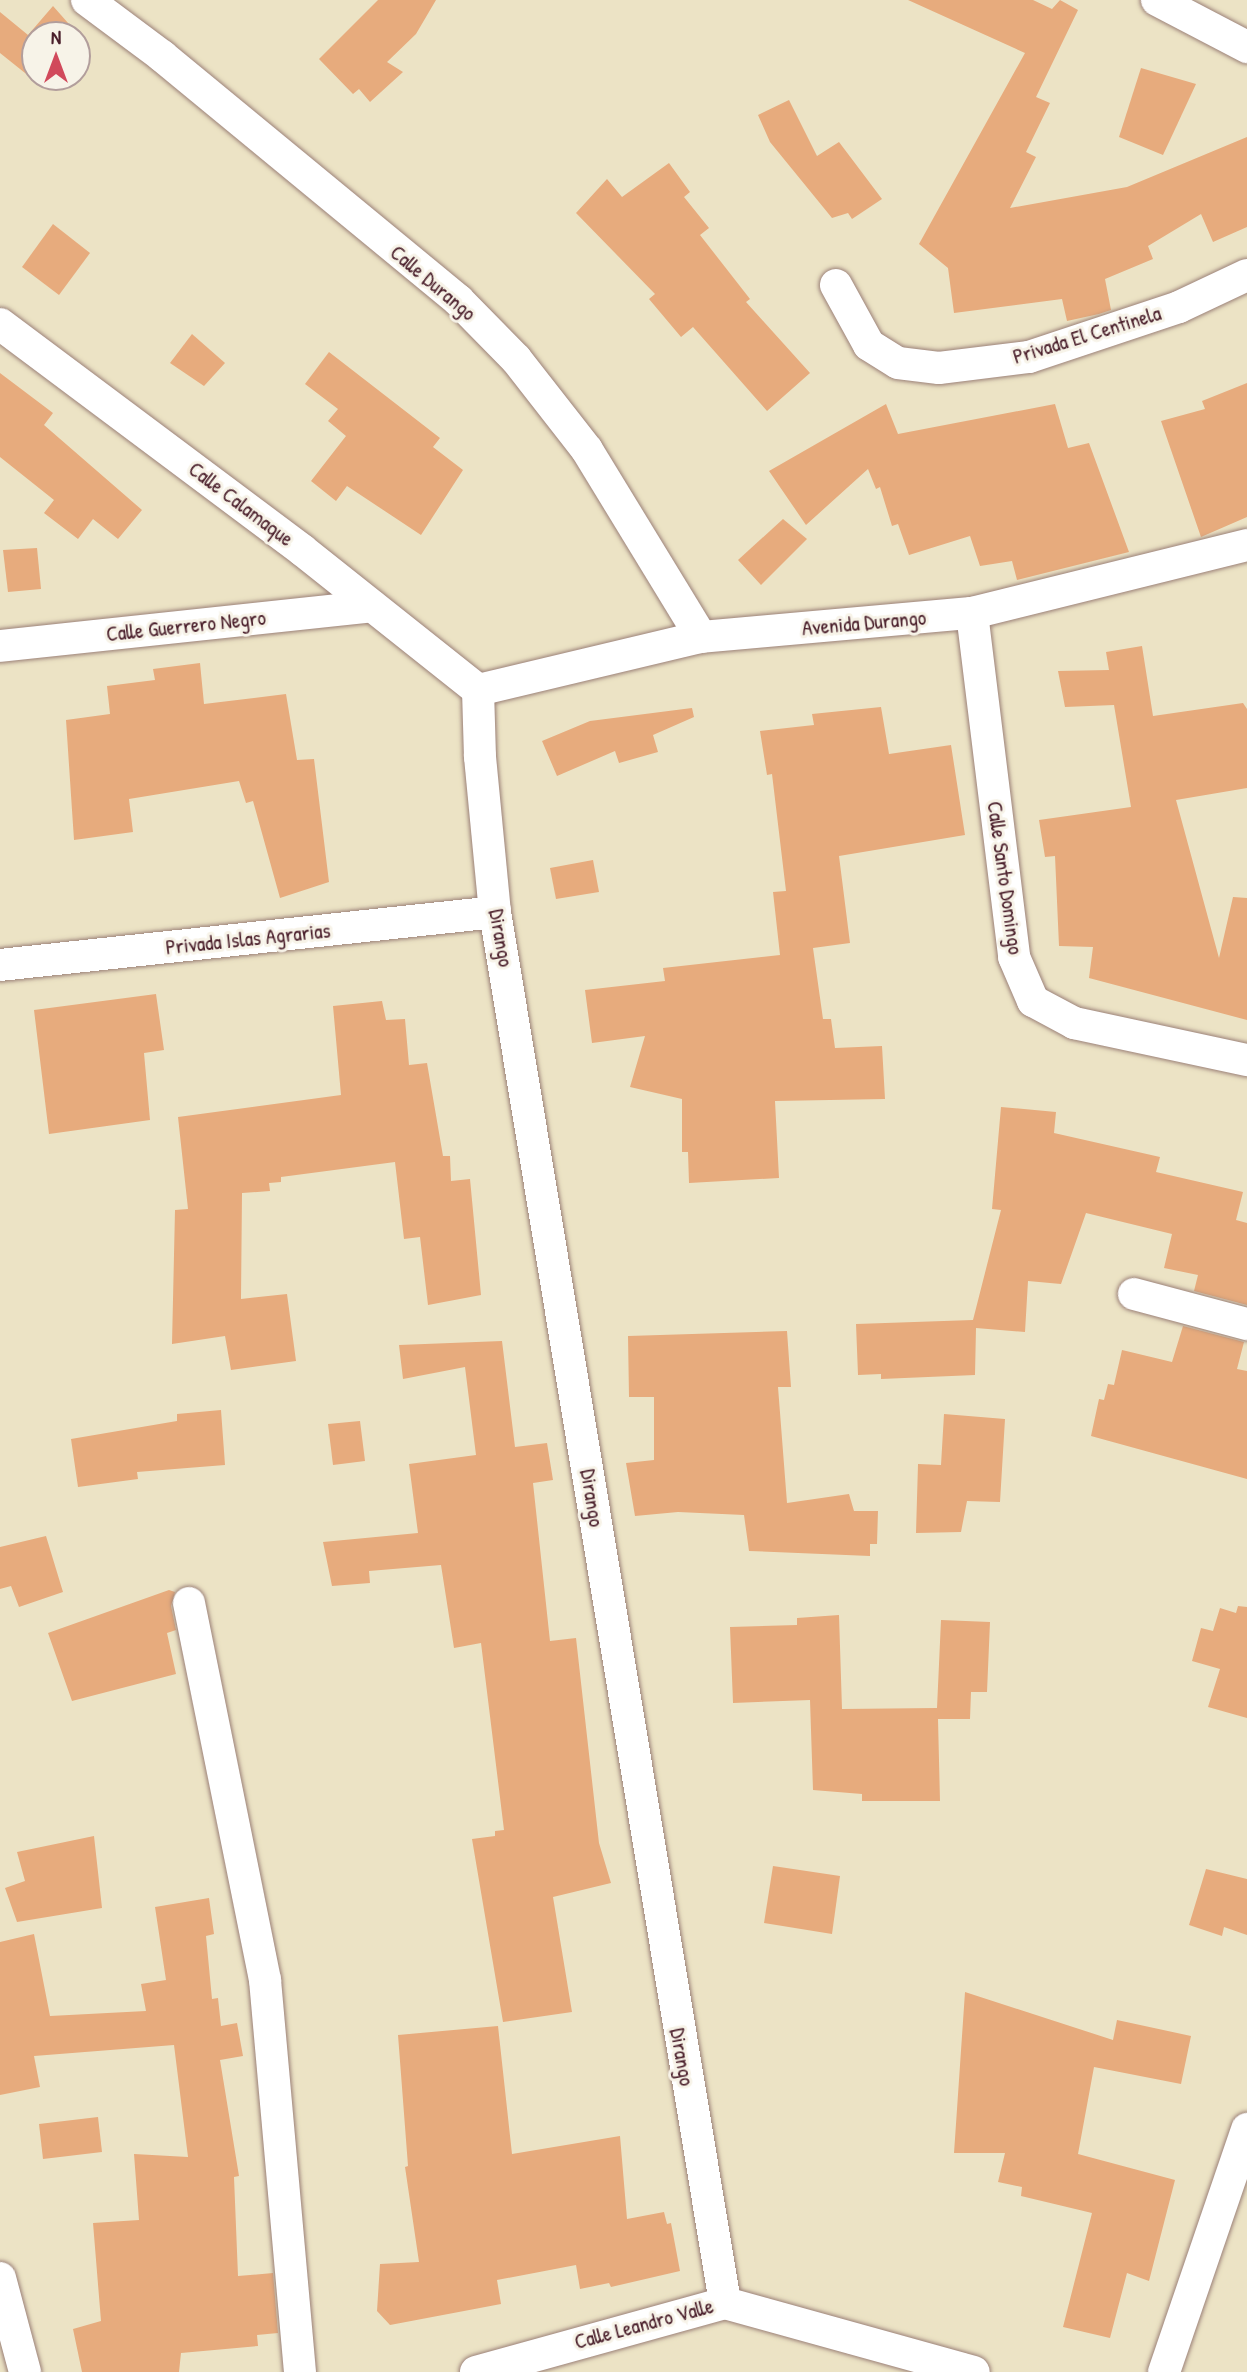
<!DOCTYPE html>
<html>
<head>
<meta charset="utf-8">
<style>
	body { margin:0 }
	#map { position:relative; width:1247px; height:2372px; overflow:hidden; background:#ece3c5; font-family:"Patrick Hand",sans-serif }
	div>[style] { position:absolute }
	.building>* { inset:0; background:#e7ab7d }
	.roads { filter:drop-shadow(0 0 2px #9b8178) drop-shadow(0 0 2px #9b8178) }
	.street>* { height:32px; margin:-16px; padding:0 16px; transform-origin:16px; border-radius:16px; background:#fff }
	span { translate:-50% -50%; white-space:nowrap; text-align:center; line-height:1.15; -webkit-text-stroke:6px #f7f3e8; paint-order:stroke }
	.street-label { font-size:21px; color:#4a1f2b }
	.north { position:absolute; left:21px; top:21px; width:70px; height:70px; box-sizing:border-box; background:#f7f3e8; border:2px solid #b29e9c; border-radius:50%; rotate:0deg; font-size:19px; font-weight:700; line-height:28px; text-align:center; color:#4a1f2b }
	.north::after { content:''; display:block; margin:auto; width:24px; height:32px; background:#d1495b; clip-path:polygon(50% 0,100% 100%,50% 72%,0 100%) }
</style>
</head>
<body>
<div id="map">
	<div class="building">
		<i style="clip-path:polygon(378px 0,436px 0,416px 34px,387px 62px,403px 72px,370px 102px,359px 89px,353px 94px,319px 59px)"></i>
		<i style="clip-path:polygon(908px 0,1033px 0,1052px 9px,1060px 0,1078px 10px,1036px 97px,1050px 103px,1026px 152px,1036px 157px,1010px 208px,1127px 187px,1247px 137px,1247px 227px,1213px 242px,1201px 214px,1148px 246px,1153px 259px,1105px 279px,1111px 310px,1099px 314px,1067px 321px,1062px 299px,954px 313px,948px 268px,919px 244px,1025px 53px)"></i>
		<i style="clip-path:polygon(53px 6px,76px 32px,35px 35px,35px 81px,0 53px,0 12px,28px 35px)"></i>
		<i style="clip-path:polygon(1141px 68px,1196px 84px,1163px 155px,1119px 137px)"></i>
		<i style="clip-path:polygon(789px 100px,817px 156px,839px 142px,882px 199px,852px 219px,848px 213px,832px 218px,770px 142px,758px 115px)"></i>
		<i style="clip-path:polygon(669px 163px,690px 192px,684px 197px,709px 228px,700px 235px,750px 299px,746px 302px,810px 373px,767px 411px,693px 327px,681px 337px,649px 299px,655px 294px,576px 213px,607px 179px,622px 197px)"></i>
		<i style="clip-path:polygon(53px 224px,90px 253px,59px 295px,22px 267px)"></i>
		<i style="clip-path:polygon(192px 334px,225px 363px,204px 386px,170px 363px)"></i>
		<i style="clip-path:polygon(329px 352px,440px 438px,433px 447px,463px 470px,421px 535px,347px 486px,336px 501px,311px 481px,346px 436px,328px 421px,338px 409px,305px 384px)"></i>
		<i style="clip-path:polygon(0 373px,53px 413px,44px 425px,142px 510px,118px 539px,93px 519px,78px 539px,44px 513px,54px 500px,0 457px)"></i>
		<i style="clip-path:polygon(1247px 383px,1247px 517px,1201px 537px,1161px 421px,1205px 409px,1202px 401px)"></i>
		<i style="clip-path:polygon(886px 404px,898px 434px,1055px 404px,1068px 448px,1089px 443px,1129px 552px,1017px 580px,1012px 561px,980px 566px,970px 536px,909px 555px,898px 524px,892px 526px,880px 487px,876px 489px,868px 469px,806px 525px,769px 471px)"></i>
		<i style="clip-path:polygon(783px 519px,807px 539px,761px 585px,738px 560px)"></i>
		<i style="clip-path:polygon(37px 548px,41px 589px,8px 592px,3px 550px)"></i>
		<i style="clip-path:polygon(1142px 646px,1153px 716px,1243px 703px,1247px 709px,1247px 788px,1176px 800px,1219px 958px,1233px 897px,1247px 898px,1247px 1020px,1089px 978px,1093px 947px,1059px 946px,1055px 856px,1045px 857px,1039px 820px,1131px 807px,1114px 705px,1065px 707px,1058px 671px,1109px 670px,1106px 652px)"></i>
		<i style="clip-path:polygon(200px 663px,204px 704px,286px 694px,297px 760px,314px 759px,329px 882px,280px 898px,253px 801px,246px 803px,239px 781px,129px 799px,133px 832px,74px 840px,66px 720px,110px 714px,107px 686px,155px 680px,153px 669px)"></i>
		<i style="clip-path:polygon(881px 707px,889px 754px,951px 745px,965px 835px,839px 856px,850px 943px,813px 948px,823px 1019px,831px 1019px,835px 1048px,882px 1046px,885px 1099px,775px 1101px,779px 1178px,689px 1183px,688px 1152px,682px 1152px,682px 1099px,630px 1087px,645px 1036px,592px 1043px,585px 990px,665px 981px,663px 968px,780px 955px,773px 892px,786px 891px,772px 774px,767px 775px,760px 731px,814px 725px,812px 714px)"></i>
		<i style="clip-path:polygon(692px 708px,694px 717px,653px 735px,658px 752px,619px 763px,615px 751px,557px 776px,542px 741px,590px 721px)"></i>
		<i style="clip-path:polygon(593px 860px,599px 892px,556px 899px,550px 868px)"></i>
		<i style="clip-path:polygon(156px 994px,164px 1050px,144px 1053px,150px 1120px,49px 1134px,34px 1010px)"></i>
		<i style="clip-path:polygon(382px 1001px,386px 1020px,405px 1019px,409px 1065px,427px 1063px,443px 1156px,450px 1156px,451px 1181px,470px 1179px,481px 1295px,428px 1305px,420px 1237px,404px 1239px,395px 1162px,281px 1177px,281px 1182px,269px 1183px,270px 1191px,242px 1193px,241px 1299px,287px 1294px,296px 1361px,231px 1370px,225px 1336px,172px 1344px,175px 1210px,188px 1209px,178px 1117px,341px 1095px,333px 1006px)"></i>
		<i style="clip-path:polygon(1001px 1107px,1056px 1112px,1054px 1133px,1160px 1157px,1156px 1172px,1243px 1192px,1236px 1220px,1247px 1223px,1247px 1305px,1194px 1291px,1198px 1275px,1164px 1268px,1172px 1234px,1086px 1213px,1061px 1284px,1028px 1281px,1025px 1332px,976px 1328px,975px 1375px,881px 1379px,881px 1374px,858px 1375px,856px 1324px,973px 1320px,1001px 1210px,992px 1209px)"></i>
		<i style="clip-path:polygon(1183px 1326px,1244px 1342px,1237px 1369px,1247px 1371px,1247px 1479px,1091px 1436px,1099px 1399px,1104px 1400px,1108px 1384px,1114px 1385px,1122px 1350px,1172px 1362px)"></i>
		<i style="clip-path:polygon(787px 1331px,791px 1387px,778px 1387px,787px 1503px,849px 1494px,854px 1511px,878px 1511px,877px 1544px,870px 1544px,870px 1556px,749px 1551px,744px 1515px,678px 1512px,635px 1516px,626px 1463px,654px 1460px,654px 1397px,629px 1397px,628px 1336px)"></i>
		<i style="clip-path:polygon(502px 1341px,515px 1447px,547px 1443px,553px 1480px,533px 1483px,550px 1641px,576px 1638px,599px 1843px,611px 1883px,553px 1897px,572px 2012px,503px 2022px,472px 1839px,495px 1836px,495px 1831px,504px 1830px,481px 1643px,454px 1648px,441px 1565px,369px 1571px,370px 1583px,332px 1586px,323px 1542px,418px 1533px,409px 1464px,476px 1455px,465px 1367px,403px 1379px,399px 1345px)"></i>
		<i style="clip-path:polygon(221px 1410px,225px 1465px,137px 1472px,138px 1479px,78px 1487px,71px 1439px,177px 1421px,177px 1414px)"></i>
		<i style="clip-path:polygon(944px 1414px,1005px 1419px,1000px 1502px,967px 1501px,961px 1532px,916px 1533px,918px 1464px,941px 1465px)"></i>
		<i style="clip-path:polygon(360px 1421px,365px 1461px,333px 1465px,328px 1424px)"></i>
		<i style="clip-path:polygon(46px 1536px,63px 1592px,19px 1607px,11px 1586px,0 1589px,0 1547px)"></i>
		<i style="clip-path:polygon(169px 1590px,175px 1592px,171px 1606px,176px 1630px,167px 1633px,176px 1674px,72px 1701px,48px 1633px)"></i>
		<i style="clip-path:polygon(1238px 1606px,1247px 1607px,1247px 1718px,1208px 1707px,1220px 1669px,1192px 1661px,1201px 1628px,1213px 1631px,1220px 1608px,1236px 1613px)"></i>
		<i style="clip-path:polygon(839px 1615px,842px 1709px,937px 1708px,941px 1620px,990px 1622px,987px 1692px,971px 1692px,970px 1719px,938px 1719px,940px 1801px,862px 1801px,862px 1794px,813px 1790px,810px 1700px,733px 1703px,730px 1627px,797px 1625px,797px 1618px)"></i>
		<i style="clip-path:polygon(94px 1836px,102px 1908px,17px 1922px,5px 1888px,25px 1881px,17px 1852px)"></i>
		<i style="clip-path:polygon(773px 1866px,840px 1876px,832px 1934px,764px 1923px)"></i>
		<i style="clip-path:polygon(1206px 1869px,1247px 1879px,1247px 1935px,1224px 1927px,1222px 1936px,1189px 1925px)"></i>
		<i style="clip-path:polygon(209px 1898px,214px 1934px,206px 1936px,212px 1999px,218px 1998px,221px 2026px,237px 2023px,243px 2056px,220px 2060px,239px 2176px,234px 2177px,238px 2276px,273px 2273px,278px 2333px,257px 2335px,258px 2346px,181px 2353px,179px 2372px,82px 2372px,73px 2329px,101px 2321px,93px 2223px,139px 2220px,134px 2154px,188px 2157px,174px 2045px,34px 2056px,40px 2087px,0 2095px,0 1942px,34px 1934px,50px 2016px,146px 2011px,141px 1984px,166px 1980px,155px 1907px)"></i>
		<i style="clip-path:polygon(965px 1992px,1113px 2040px,1117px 2020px,1191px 2036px,1181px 2084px,1094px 2067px,1078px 2154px,1175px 2180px,1149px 2281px,1127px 2273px,1110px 2338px,1063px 2327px,1092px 2213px,1021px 2196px,1022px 2187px,998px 2182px,1005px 2153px,954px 2153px)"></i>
		<i style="clip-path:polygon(498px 2026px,512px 2154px,620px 2136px,627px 2219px,664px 2212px,667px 2224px,671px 2223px,680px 2271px,611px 2287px,609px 2283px,580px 2289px,576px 2265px,497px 2280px,501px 2304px,390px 2325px,377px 2311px,380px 2264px,419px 2262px,405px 2167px,408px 2166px,398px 2035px)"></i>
		<i style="clip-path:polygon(98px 2117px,102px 2152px,43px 2159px,39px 2124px)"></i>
	</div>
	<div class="roads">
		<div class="street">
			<i style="left:87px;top:0;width:94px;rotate:36.7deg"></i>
			<i style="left:162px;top:56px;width:384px;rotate:39.5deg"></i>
			<i style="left:458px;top:300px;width:83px;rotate:45.5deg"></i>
			<i style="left:516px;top:359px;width:115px;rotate:52deg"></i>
			<i style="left:587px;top:450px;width:219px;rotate:58.6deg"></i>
			<i style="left:1157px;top:0;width:102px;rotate:27.6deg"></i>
			<i style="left:836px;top:285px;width:68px;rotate:61.2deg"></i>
			<i style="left:869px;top:345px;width:34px;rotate:32deg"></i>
			<i style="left:898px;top:363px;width:41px;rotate:7deg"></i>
			<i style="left:939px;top:368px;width:91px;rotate:-7deg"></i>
			<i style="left:1029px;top:357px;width:158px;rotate:-18.4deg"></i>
			<i style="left:1179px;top:307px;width:75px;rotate:-25.2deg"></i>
			<i style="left:0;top:324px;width:377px;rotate:36.8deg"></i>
			<i style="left:302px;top:550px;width:225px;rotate:38.5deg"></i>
			<i style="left:972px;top:613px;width:347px;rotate:83deg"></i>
			<i style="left:1014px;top:957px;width:48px;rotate:66.6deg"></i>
			<i style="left:1033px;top:1001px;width:47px;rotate:28.2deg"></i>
			<i style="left:1074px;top:1023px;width:177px;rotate:12.1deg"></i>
			<i style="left:0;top:646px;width:374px;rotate:-6.1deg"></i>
			<i style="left:478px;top:690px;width:67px;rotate:88.3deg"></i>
			<i style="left:480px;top:757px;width:156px;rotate:84.5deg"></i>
			<i style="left:495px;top:912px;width:1410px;rotate:80.61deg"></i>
			<i style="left:478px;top:690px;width:229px;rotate:-13.4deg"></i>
			<i style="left:701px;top:637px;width:272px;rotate:-5.1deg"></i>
			<i style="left:972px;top:613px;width:283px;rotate:-13.9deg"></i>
			<i style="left:0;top:965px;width:498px;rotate:-6.1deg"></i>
			<i style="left:1134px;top:1294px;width:117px;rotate:14.9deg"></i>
			<i style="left:189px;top:1603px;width:385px;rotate:78.6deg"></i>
			<i style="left:265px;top:1980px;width:394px;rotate:84.9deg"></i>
			<i style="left:0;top:2278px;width:97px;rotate:75.1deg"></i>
			<i style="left:476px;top:2372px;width:258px;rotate:-15.5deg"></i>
			<i style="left:725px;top:2303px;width:258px;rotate:15.5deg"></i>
			<i style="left:1164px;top:2372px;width:257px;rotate:-71.1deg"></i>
		</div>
	</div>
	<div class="street-label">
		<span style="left:433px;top:283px;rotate:40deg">Calle Durango</span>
		<span style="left:1087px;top:335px;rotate:-17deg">Privada El Centinela</span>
		<span style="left:241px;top:504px;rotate:37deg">Calle Calamaque</span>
		<span style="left:864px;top:623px;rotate:-5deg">Avenida Durango</span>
		<span style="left:186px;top:626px;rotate:-6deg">Calle Guerrero Negro</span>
		<span style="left:1005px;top:878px;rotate:82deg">Calle Santo Domingo</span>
		<span style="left:501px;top:938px;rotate:80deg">Dirango</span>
		<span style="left:248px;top:939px;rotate:-6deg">Privada Islas Agrarias</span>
		<span style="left:592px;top:1498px;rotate:81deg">Dirango</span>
		<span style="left:682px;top:2057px;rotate:80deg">Dirango</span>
		<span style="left:644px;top:2324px;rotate:-15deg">Calle Leandro Valle</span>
	</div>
	<div class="north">N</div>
</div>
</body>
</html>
